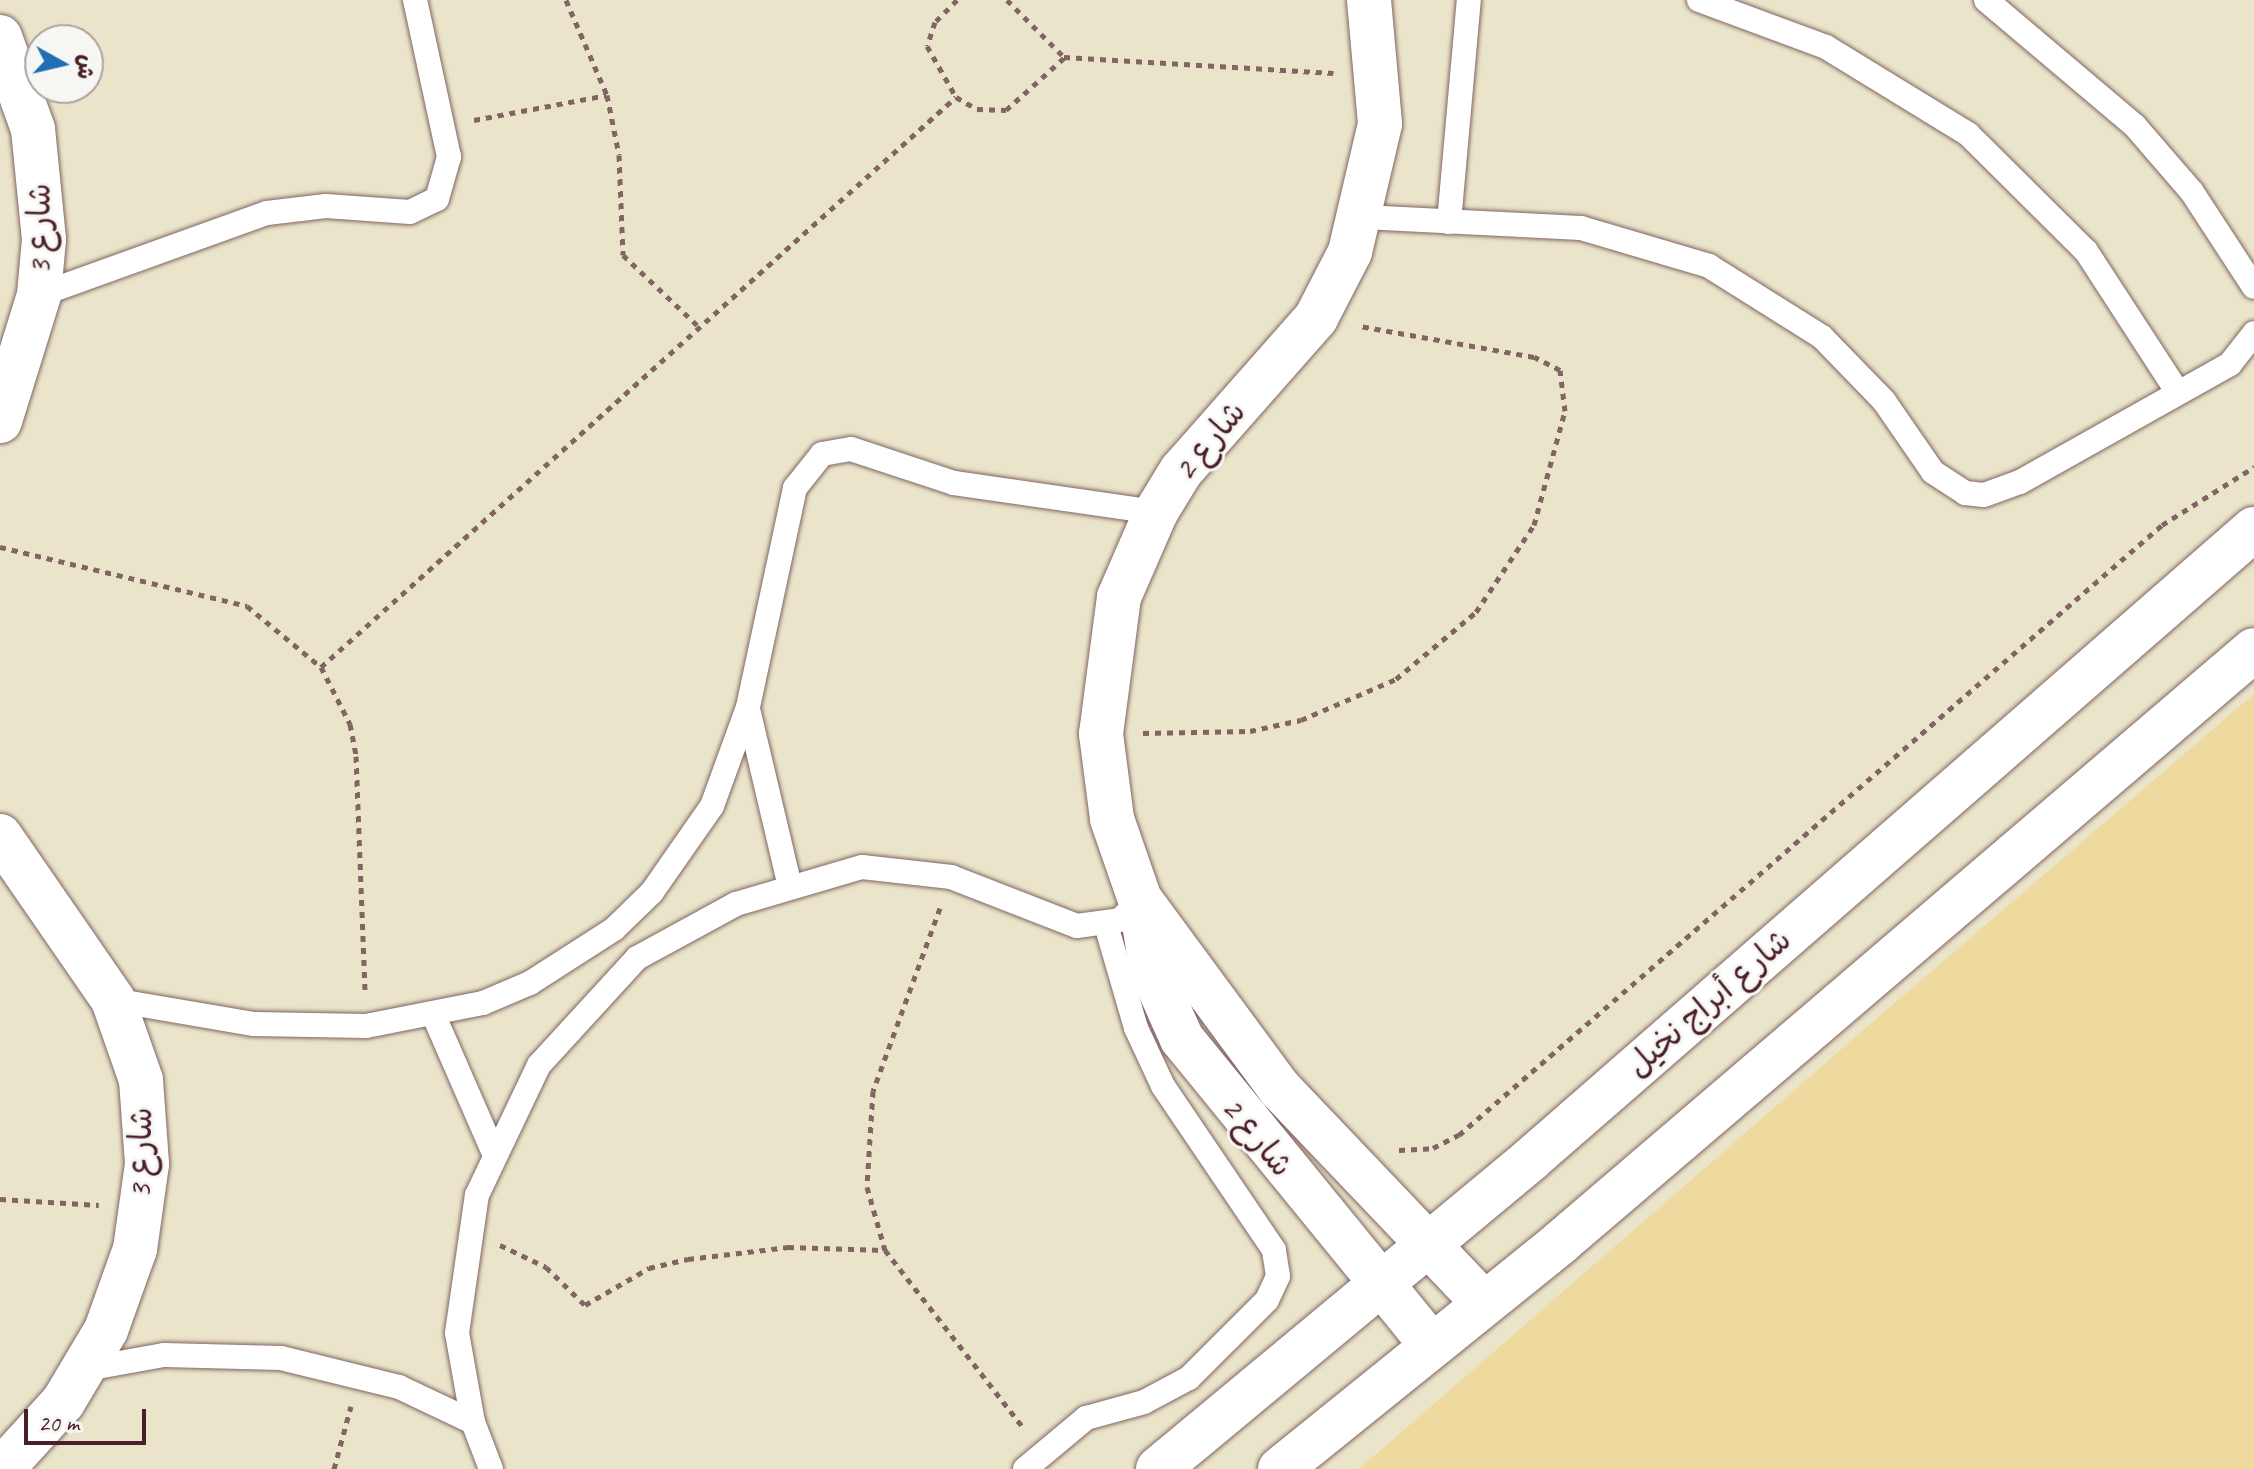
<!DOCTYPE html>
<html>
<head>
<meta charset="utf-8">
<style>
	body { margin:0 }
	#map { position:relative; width:2254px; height:1469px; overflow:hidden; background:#eae5ca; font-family:Caveat,"Playpen Sans Arabic",sans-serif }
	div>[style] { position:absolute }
	.sand>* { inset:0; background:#eeda9e }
	.path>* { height:5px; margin-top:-2.5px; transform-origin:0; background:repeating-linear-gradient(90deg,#826463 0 6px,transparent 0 12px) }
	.roads { filter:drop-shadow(0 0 2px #826463) drop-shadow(0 0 2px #826463) }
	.service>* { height:24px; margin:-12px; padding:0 12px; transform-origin:12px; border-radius:12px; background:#fff }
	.minor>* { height:44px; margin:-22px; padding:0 22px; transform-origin:22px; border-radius:22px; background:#fff }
	.tertiary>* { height:44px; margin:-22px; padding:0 22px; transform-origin:22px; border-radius:22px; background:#fff }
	span { translate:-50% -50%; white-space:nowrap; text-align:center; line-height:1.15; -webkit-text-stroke:6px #f6f6f2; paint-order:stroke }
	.street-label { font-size:32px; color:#4a1f2b }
	.north { position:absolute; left:24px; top:24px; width:80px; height:80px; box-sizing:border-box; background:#f6f6f2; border:2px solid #b1a0a2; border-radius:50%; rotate:98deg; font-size:22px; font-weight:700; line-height:32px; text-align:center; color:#4a1f2b }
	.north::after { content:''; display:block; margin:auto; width:28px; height:36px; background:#1f6fb2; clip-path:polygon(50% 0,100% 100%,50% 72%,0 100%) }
	.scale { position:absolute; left:24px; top:1409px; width:122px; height:36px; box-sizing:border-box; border:4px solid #4a1f2b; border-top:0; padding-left:10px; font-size:24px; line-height:28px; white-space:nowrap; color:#4a1f2b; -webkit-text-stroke:6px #f6f6f2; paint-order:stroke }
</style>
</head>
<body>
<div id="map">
	<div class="sand">
		<i style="clip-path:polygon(2254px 694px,2254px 1469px,1359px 1469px,1883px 1013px)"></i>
	</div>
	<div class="path">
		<i style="left:566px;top:0;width:103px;rotate:66.7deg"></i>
		<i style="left:607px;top:95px;width:61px;rotate:78.7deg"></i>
		<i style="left:619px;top:155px;width:100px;rotate:87.7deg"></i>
		<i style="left:623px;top:255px;width:103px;rotate:43.4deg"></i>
		<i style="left:957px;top:0;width:31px;rotate:135deg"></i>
		<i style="left:935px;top:22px;width:25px;rotate:108deg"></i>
		<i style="left:927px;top:46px;width:59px;rotate:60.4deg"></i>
		<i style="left:956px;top:97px;width:24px;rotate:30deg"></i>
		<i style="left:977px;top:109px;width:29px;rotate:2deg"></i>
		<i style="left:1006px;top:110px;width:78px;rotate:-41.9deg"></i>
		<i style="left:1007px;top:0;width:81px;rotate:45deg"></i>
		<i style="left:1064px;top:57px;width:270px;rotate:3.4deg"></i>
		<i style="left:474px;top:120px;width:135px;rotate:-10.6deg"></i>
		<i style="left:0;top:547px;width:254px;rotate:13.4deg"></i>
		<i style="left:247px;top:606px;width:96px;rotate:39.5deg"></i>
		<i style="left:321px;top:667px;width:64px;rotate:63deg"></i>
		<i style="left:350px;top:724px;width:33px;rotate:79deg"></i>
		<i style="left:356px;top:756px;width:237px;rotate:87.8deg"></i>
		<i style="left:321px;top:667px;width:853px;rotate:-41.91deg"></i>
		<i style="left:1143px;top:733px;width:107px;rotate:-1.1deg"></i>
		<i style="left:1250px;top:731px;width:52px;rotate:-12.2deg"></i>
		<i style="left:1301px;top:720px;width:103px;rotate:-23.3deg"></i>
		<i style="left:1396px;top:679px;width:104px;rotate:-39.9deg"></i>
		<i style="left:1476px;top:612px;width:105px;rotate:-56.3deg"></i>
		<i style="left:1534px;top:525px;width:118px;rotate:-74.8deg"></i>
		<i style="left:1565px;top:411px;width:41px;rotate:-97deg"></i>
		<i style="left:1560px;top:370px;width:29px;rotate:-153deg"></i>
		<i style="left:1534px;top:357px;width:177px;rotate:-169.9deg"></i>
		<i style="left:940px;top:908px;width:195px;rotate:110.1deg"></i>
		<i style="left:873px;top:1091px;width:96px;rotate:93.6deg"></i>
		<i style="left:867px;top:1187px;width:66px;rotate:74.1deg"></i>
		<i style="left:885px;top:1250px;width:224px;rotate:52.1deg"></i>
		<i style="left:1399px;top:1150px;width:34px;rotate:-3deg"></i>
		<i style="left:1433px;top:1148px;width:29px;rotate:-27deg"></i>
		<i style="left:1459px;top:1135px;width:931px;rotate:-40.95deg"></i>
		<i style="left:2162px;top:525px;width:109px;rotate:-32.2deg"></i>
		<i style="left:0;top:1199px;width:99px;rotate:3.5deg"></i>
		<i style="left:500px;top:1245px;width:51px;rotate:25.6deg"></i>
		<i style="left:546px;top:1267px;width:54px;rotate:44.3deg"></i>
		<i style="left:585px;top:1305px;width:74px;rotate:-30deg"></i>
		<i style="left:649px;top:1268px;width:40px;rotate:-13deg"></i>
		<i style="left:688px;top:1259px;width:101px;rotate:-6.8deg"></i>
		<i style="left:788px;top:1247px;width:97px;rotate:1.8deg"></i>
		<i style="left:334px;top:1469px;width:65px;rotate:-74.9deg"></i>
	</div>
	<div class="roads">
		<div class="service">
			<i style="left:1699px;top:0;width:135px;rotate:20.3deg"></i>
			<i style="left:1826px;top:47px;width:167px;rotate:31.5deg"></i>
			<i style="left:1968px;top:134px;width:166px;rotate:44.8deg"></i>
			<i style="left:2086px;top:251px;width:167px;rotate:57deg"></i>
			<i style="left:1986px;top:0;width:195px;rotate:40.2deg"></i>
			<i style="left:2135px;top:126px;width:87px;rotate:49.2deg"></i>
			<i style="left:2192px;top:192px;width:113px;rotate:56.9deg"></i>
			<i style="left:1363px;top:217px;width:218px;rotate:2.9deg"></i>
			<i style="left:1581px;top:228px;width:134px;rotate:16.5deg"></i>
			<i style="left:1709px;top:266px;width:133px;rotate:32.1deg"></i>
			<i style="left:1822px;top:337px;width:89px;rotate:45.9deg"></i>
			<i style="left:1884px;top:401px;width:86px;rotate:55.4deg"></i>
			<i style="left:1933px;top:472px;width:38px;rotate:33deg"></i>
			<i style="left:1965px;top:493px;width:19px;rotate:6deg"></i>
			<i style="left:1984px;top:495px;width:38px;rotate:-20deg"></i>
			<i style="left:2020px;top:482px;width:241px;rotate:-29.3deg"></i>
			<i style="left:2230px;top:364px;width:39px;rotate:-52deg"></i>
			<i style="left:1449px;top:222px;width:223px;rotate:-84.9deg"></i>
			<i style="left:39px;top:295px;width:242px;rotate:-19.8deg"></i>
			<i style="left:267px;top:213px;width:59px;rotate:-6.8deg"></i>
			<i style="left:326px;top:206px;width:84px;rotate:4.1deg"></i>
			<i style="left:410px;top:212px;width:30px;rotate:-26deg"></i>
			<i style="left:437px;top:199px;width:44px;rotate:-74.1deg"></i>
			<i style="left:449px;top:157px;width:161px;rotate:-102.2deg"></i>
			<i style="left:748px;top:709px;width:179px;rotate:76.7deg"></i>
			<i style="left:113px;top:1000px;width:143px;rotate:9.7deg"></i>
			<i style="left:254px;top:1024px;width:112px;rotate:1deg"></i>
			<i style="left:366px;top:1026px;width:119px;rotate:-11.1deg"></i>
			<i style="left:483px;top:1003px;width:51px;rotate:-23.1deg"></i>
			<i style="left:530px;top:983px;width:100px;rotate:-32.7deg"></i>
			<i style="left:614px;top:929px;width:53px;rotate:-44.2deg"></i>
			<i style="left:652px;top:892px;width:105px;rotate:-55.1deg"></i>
			<i style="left:712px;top:806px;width:105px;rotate:-70deg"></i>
			<i style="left:748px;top:707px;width:224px;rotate:-77.9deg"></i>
			<i style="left:795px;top:488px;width:43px;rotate:-51.5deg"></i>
			<i style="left:822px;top:454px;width:29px;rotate:-10deg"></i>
			<i style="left:851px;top:449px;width:108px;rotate:18.3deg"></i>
			<i style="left:954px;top:483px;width:204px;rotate:8.2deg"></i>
			<i style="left:434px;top:1016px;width:147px;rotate:66.4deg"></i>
			<i style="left:86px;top:1369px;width:79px;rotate:-10.2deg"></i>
			<i style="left:164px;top:1355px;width:117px;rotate:1.5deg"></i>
			<i style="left:281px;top:1358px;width:122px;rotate:13.8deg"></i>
			<i style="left:399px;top:1387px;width:82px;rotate:25.3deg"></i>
			<i style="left:491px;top:1469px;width:50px;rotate:-111deg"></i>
			<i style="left:473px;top:1422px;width:90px;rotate:-100.2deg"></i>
			<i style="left:457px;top:1333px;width:139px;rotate:-81.8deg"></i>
			<i style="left:477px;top:1195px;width:144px;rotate:-64.5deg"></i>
			<i style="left:539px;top:1065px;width:145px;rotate:-47.5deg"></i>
			<i style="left:637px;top:958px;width:113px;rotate:-28.6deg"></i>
			<i style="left:736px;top:904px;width:131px;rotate:-16.4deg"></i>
			<i style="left:862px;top:867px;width:90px;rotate:6.4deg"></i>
			<i style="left:951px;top:877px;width:135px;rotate:21.3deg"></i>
			<i style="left:1077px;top:926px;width:43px;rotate:-7.9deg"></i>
			<i style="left:1120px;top:920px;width:28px;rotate:-45deg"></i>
			<i style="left:1025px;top:1469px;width:80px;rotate:-39.9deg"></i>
			<i style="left:1086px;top:1418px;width:60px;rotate:-15.4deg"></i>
			<i style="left:1144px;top:1402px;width:51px;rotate:-28.1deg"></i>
			<i style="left:1189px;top:1378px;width:110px;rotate:-45deg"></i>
			<i style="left:1267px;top:1300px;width:26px;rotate:-65deg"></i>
			<i style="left:1278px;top:1276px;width:26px;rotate:-99deg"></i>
			<i style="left:1274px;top:1250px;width:198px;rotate:-124.1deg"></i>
			<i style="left:1163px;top:1086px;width:64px;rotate:-115deg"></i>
			<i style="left:1136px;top:1028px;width:107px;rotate:-106.2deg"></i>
		</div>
		<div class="minor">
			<i style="left:1369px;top:0;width:124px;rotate:84.9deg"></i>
			<i style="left:1380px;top:124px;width:131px;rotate:103.2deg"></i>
			<i style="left:1350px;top:252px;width:74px;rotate:117.3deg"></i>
			<i style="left:1316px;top:318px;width:204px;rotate:131.4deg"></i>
			<i style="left:1181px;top:471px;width:48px;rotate:121.4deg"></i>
			<i style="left:1156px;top:512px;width:93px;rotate:113.5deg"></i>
			<i style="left:1119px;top:597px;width:138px;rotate:97.5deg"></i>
			<i style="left:1101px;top:734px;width:86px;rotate:82.6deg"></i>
			<i style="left:1112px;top:819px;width:86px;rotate:70.9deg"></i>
			<i style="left:1140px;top:900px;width:73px;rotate:80.5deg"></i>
			<i style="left:1152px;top:972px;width:73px;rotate:65.9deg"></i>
			<i style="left:1182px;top:1039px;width:392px;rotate:50.8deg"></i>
			<i style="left:0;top:37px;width:98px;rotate:70.3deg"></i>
			<i style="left:33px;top:129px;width:111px;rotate:84.3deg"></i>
			<i style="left:44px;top:239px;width:56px;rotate:95.1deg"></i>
			<i style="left:39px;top:295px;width:132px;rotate:107.2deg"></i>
			<i style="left:0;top:836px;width:199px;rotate:55.4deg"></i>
			<i style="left:113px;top:1000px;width:85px;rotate:70.7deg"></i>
			<i style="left:141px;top:1080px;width:84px;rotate:85.9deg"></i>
			<i style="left:147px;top:1164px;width:86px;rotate:98deg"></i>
			<i style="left:135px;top:1249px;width:86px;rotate:109.7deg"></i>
			<i style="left:106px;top:1330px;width:84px;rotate:120.8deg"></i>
			<i style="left:63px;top:1402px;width:91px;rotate:132.3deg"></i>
			<i style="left:1142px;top:902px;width:232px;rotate:53.6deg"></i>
			<i style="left:1280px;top:1089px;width:294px;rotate:46.4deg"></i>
		</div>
		<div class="tertiary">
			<i style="left:1158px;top:1469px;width:485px;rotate:-39.7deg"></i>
			<i style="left:1531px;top:1159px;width:959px;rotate:-41.07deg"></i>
			<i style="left:1280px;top:1469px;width:361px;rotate:-38.9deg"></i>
			<i style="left:1561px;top:1242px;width:911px;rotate:-40.51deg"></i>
		</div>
	</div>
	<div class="street-label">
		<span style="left:40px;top:229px;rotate:-90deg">شارع 3</span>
		<span style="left:1210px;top:441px;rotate:-50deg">شارع 2</span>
		<span style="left:1709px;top:1003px;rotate:-41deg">شارع أبراج نخيل</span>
		<span style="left:1257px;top:1137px;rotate:51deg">شارع 2</span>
		<span style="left:141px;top:1153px;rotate:-89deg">شارع 3</span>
	</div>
	<div class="north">ش</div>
	<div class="scale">20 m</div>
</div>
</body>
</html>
